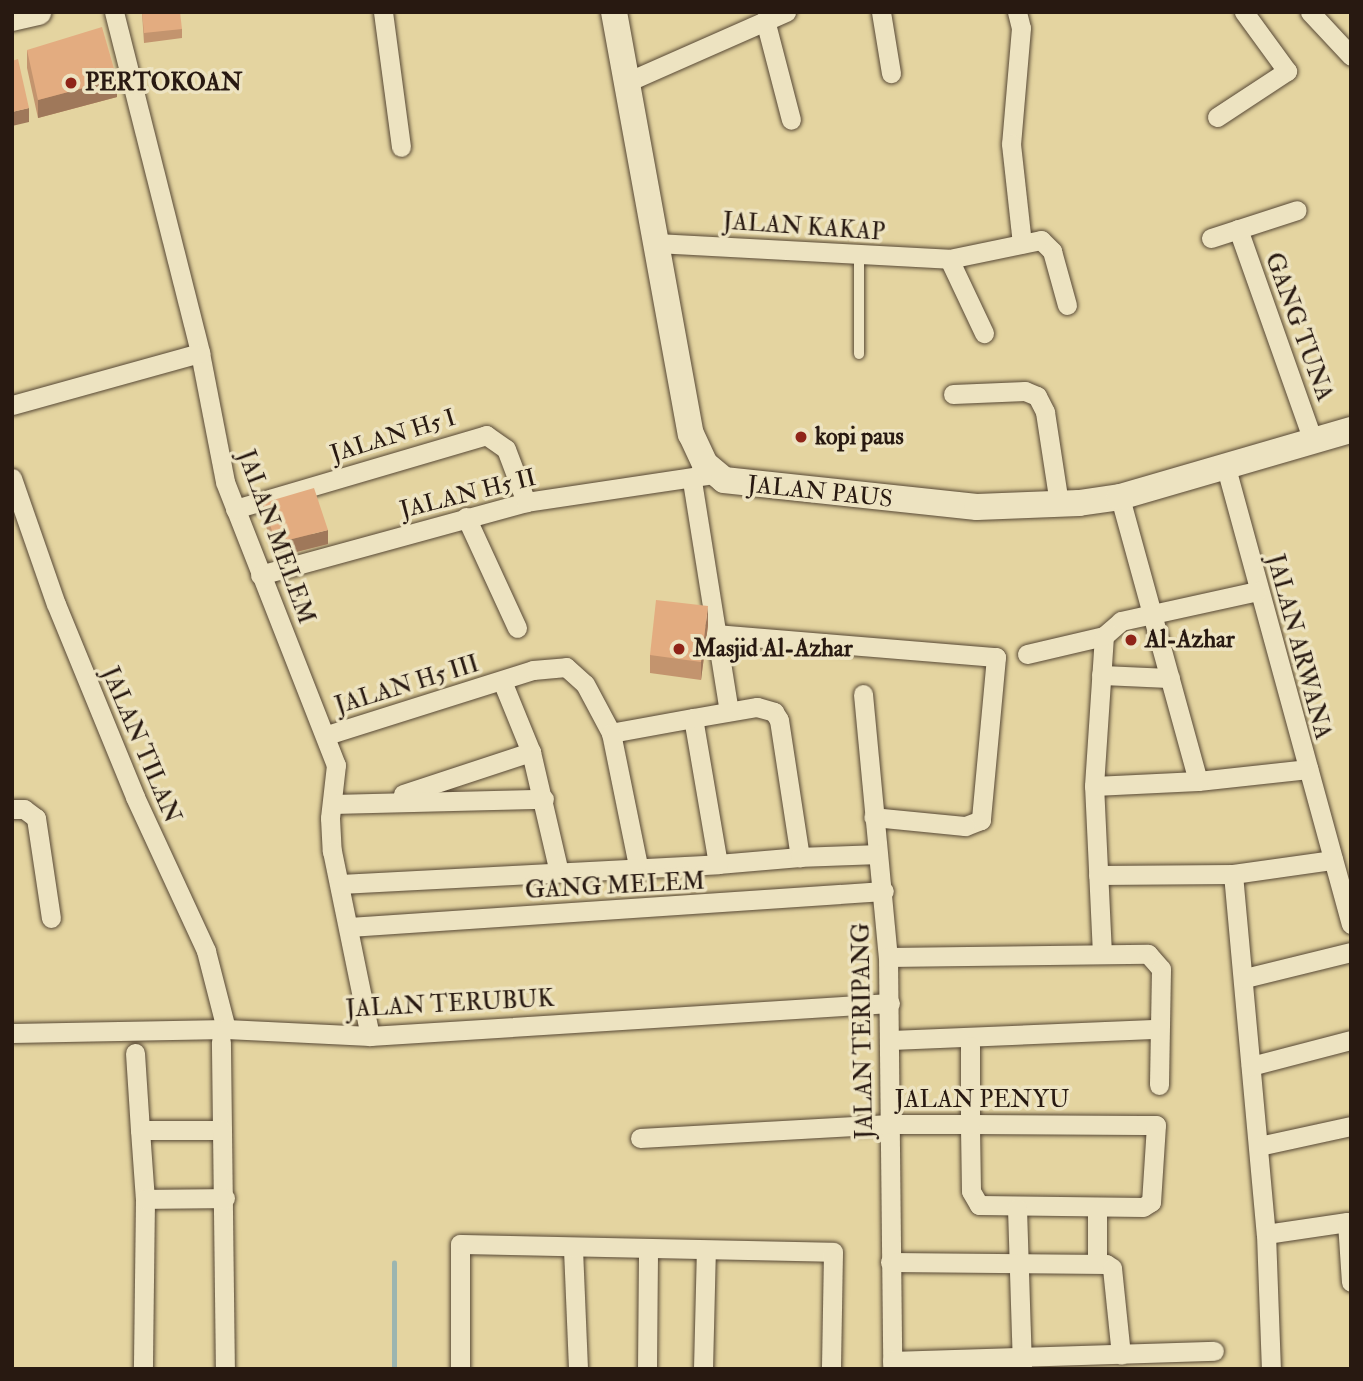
<!DOCTYPE html>
<html>
<head>
<meta charset="utf-8">
<style>
	body { margin:0 }
	#map { position:relative; width:1363px; height:1381px; overflow:hidden; background:#e4d4a0; font-family:"IM FELL Double Pica",serif }
	div>[style] { position:absolute }
	.stream>* { height:4.5px; margin:-2.25px; padding:0 2.25px; transform-origin:2.25px; border-radius:2.25px; background:#9bb5b0 }
	.roads { filter:drop-shadow(0 0 2px #574835) drop-shadow(0 0 2px #574835) }
	.service>* { height:10px; margin:-5px; padding:0 5px; transform-origin:5px; border-radius:5px; background:#ede3c1 }
	.minor>* { height:19px; margin:-9.5px; padding:0 9.5px; transform-origin:9.5px; border-radius:9.5px; background:#ede3c1 }
	.secondary>* { height:26px; margin:-13px; padding:0 13px; transform-origin:13px; border-radius:13px; background:#ede3c1 }
	.wall>* { inset:0; background:#c3946e }
	.shaded-wall>* { inset:0; background:#9f785a }
	.building>* { inset:0; background:#e3ac80 }
	.dots>* { width:19px; height:19px; translate:-50% -50%; box-sizing:border-box; border:4px solid #ede3c1; border-radius:50% }
	span { translate:-50% -50%; white-space:nowrap; text-align:center; line-height:1.15; -webkit-text-stroke:7px #ede3c1; paint-order:stroke }
	.poi-label { font-size:24px; color:#281911; font-weight:700 }
	.left { translate:0 -50%; text-align:left }
	.street-label { font-size:24px; color:#281911 }
	.frame { position:absolute; inset:0; border:14px solid #281911; pointer-events:none }
</style>
</head>
<body>
<div id="map">
	<div class="stream">
		<i style="left:394px;top:1369px;width:106px;rotate:-90deg"></i>
	</div>
	<div class="roads">
		<div class="service">
			<i style="left:859px;top:255px;width:99px;rotate:90deg"></i>
		</div>
		<div class="minor">
			<i style="left:114px;top:12px;width:352px;rotate:75.8deg"></i>
			<i style="left:200px;top:353px;width:131px;rotate:79deg"></i>
			<i style="left:225px;top:482px;width:304px;rotate:68.6deg"></i>
			<i style="left:336px;top:765px;width:53px;rotate:96.5deg"></i>
			<i style="left:330px;top:818px;width:33px;rotate:87deg"></i>
			<i style="left:332px;top:851px;width:189px;rotate:78.4deg"></i>
			<i style="left:383px;top:12px;width:136px;rotate:82.4deg"></i>
			<i style="left:881px;top:12px;width:62px;rotate:80.7deg"></i>
			<i style="left:1017px;top:12px;width:16px;rotate:76deg"></i>
			<i style="left:1021px;top:28px;width:116px;rotate:94.9deg"></i>
			<i style="left:1011px;top:144px;width:100px;rotate:83.7deg"></i>
			<i style="left:1310px;top:12px;width:60px;rotate:47deg"></i>
			<i style="left:765px;top:20px;width:103px;rotate:75.4deg"></i>
			<i style="left:627px;top:82px;width:174px;rotate:-23.8deg"></i>
			<i style="left:1217px;top:117px;width:84px;rotate:-33.3deg"></i>
			<i style="left:1287px;top:71px;width:73px;rotate:-126.1deg"></i>
			<i style="left:1238px;top:229px;width:225px;rotate:70.5deg"></i>
			<i style="left:1211px;top:238px;width:90px;rotate:-18deg"></i>
			<i style="left:656px;top:243px;width:293px;rotate:3.1deg"></i>
			<i style="left:949px;top:259px;width:94px;rotate:-11.7deg"></i>
			<i style="left:1041px;top:240px;width:16px;rotate:45deg"></i>
			<i style="left:1052px;top:251px;width:56px;rotate:74.5deg"></i>
			<i style="left:949px;top:259px;width:82px;rotate:64.7deg"></i>
			<i style="left:953px;top:394px;width:72px;rotate:-2.4deg"></i>
			<i style="left:1025px;top:391px;width:13px;rotate:23deg"></i>
			<i style="left:1037px;top:396px;width:18px;rotate:63deg"></i>
			<i style="left:1045px;top:412px;width:93px;rotate:81.3deg"></i>
			<i style="left:12px;top:405px;width:195px;rotate:-15.5deg"></i>
			<i style="left:1225px;top:464px;width:477px;rotate:74.7deg"></i>
			<i style="left:12px;top:478px;width:133px;rotate:70.8deg"></i>
			<i style="left:56px;top:604px;width:209px;rotate:67.7deg"></i>
			<i style="left:135px;top:797px;width:170px;rotate:65.2deg"></i>
			<i style="left:206px;top:951px;width:81px;rotate:75.6deg"></i>
			<i style="left:692px;top:481px;width:233px;rotate:80.9deg"></i>
			<i style="left:235px;top:509px;width:262px;rotate:-16.4deg"></i>
			<i style="left:486px;top:435px;width:24px;rotate:35deg"></i>
			<i style="left:506px;top:449px;width:57px;rotate:69.3deg"></i>
			<i style="left:466px;top:517px;width:122px;rotate:65.3deg"></i>
			<i style="left:260px;top:575px;width:276px;rotate:-15.3deg"></i>
			<i style="left:526px;top:502px;width:190px;rotate:-8.5deg"></i>
			<i style="left:715px;top:634px;width:282px;rotate:4.7deg"></i>
			<i style="left:996px;top:657px;width:164px;rotate:95.3deg"></i>
			<i style="left:981px;top:820px;width:17px;rotate:159deg"></i>
			<i style="left:965px;top:826px;width:92px;rotate:-174.4deg"></i>
			<i style="left:1027px;top:654px;width:79px;rotate:-13.2deg"></i>
			<i style="left:1101px;top:675px;width:69px;rotate:2.5deg"></i>
			<i style="left:502px;top:681px;width:77px;rotate:67.8deg"></i>
			<i style="left:531px;top:752px;width:123px;rotate:76.9deg"></i>
			<i style="left:863px;top:694px;width:264px;rotate:84.6deg"></i>
			<i style="left:888px;top:957px;width:412px;rotate:89.4deg"></i>
			<i style="left:611px;top:733px;width:83px;rotate:-10.4deg"></i>
			<i style="left:327px;top:735px;width:216px;rotate:-17.5deg"></i>
			<i style="left:533px;top:670px;width:33px;rotate:-5deg"></i>
			<i style="left:566px;top:667px;width:25px;rotate:42deg"></i>
			<i style="left:585px;top:684px;width:55px;rotate:62deg"></i>
			<i style="left:611px;top:733px;width:141px;rotate:78.5deg"></i>
			<i style="left:1198px;top:781px;width:111px;rotate:-6.2deg"></i>
			<i style="left:1094px;top:786px;width:104px;rotate:-2.8deg"></i>
			<i style="left:1198px;top:781px;width:295px;rotate:-105.4deg"></i>
			<i style="left:403px;top:794px;width:135px;rotate:-18.2deg"></i>
			<i style="left:332px;top:804px;width:212px;rotate:-1.4deg"></i>
			<i style="left:12px;top:809px;width:12px"></i>
			<i style="left:24px;top:809px;width:15px;rotate:37deg"></i>
			<i style="left:36px;top:818px;width:101px;rotate:81.5deg"></i>
			<i style="left:718px;top:864px;width:82px;rotate:-4.9deg"></i>
			<i style="left:1233px;top:874px;width:362px;rotate:84.8deg"></i>
			<i style="left:1266px;top:1234px;width:135px;rotate:87.9deg"></i>
			<i style="left:1098px;top:875px;width:135px;rotate:-0.4deg"></i>
			<i style="left:1233px;top:874px;width:101px;rotate:-8deg"></i>
			<i style="left:340px;top:884px;width:379px;rotate:-3deg"></i>
			<i style="left:718px;top:864px;width:148px;rotate:-99.7deg"></i>
			<i style="left:693px;top:718px;width:65px;rotate:-9.8deg"></i>
			<i style="left:757px;top:707px;width:18px;rotate:16deg"></i>
			<i style="left:774px;top:712px;width:9px;rotate:58deg"></i>
			<i style="left:779px;top:720px;width:139px;rotate:81.3deg"></i>
			<i style="left:800px;top:857px;width:77px;rotate:-2.2deg"></i>
			<i style="left:349px;top:927px;width:536px;rotate:-3.85deg"></i>
			<i style="left:1102px;top:954px;width:168px;rotate:-92.7deg"></i>
			<i style="left:1094px;top:786px;width:150px;rotate:-86.2deg"></i>
			<i style="left:1104px;top:636px;width:23px;rotate:-41deg"></i>
			<i style="left:1121px;top:621px;width:139px;rotate:-12.4deg"></i>
			<i style="left:888px;top:957px;width:260px;rotate:-0.7deg"></i>
			<i style="left:1148px;top:954px;width:20px;rotate:49deg"></i>
			<i style="left:1161px;top:969px;width:116px;rotate:91deg"></i>
			<i style="left:1245px;top:978px;width:109px;rotate:-13.8deg"></i>
			<i style="left:12px;top:1033px;width:214px;rotate:-1.1deg"></i>
			<i style="left:226px;top:1029px;width:144px;rotate:2.8deg"></i>
			<i style="left:370px;top:1036px;width:521px;rotate:-3.63deg"></i>
			<i style="left:891px;top:1040px;width:268px;rotate:-2.4deg"></i>
			<i style="left:135px;top:1053px;width:77px;rotate:86.3deg"></i>
			<i style="left:140px;top:1130px;width:82px"></i>
			<i style="left:222px;top:1130px;width:88px;rotate:-90.7deg"></i>
			<i style="left:1251px;top:1066px;width:103px;rotate:-14.6deg"></i>
			<i style="left:140px;top:1130px;width:69px;rotate:85.9deg"></i>
			<i style="left:145px;top:1199px;width:170px;rotate:90.7deg"></i>
			<i style="left:222px;top:1130px;width:239px;rotate:89.3deg"></i>
			<i style="left:640px;top:1138px;width:250px;rotate:-3.2deg"></i>
			<i style="left:890px;top:1124px;width:80px"></i>
			<i style="left:970px;top:1124px;width:186px;rotate:0.3deg"></i>
			<i style="left:1156px;top:1125px;width:77px;rotate:93.7deg"></i>
			<i style="left:1151px;top:1202px;width:9px;rotate:148deg"></i>
			<i style="left:1143px;top:1207px;width:164px;rotate:-179.3deg"></i>
			<i style="left:979px;top:1205px;width:16px;rotate:-120deg"></i>
			<i style="left:971px;top:1191px;width:67px;rotate:-90.9deg"></i>
			<i style="left:970px;top:1124px;width:78px;rotate:-90deg"></i>
			<i style="left:1259px;top:1146px;width:94px;rotate:-12.3deg"></i>
			<i style="left:145px;top:1199px;width:80px;rotate:-0.7deg"></i>
			<i style="left:1097px;top:1207px;width:56px;rotate:90deg"></i>
			<i style="left:1017px;top:1208px;width:160px;rotate:88.2deg"></i>
			<i style="left:1266px;top:1234px;width:82px;rotate:-8.4deg"></i>
			<i style="left:1347px;top:1222px;width:60px;rotate:86.2deg"></i>
			<i style="left:573px;top:1249px;width:120px;rotate:87.6deg"></i>
			<i style="left:890px;top:1262px;width:216px;rotate:0.5deg"></i>
			<i style="left:1106px;top:1264px;width:7px;rotate:34deg"></i>
			<i style="left:1112px;top:1268px;width:87px;rotate:84.1deg"></i>
			<i style="left:892px;top:1361px;width:322px;rotate:-1.8deg"></i>
			<i style="left:460px;top:1369px;width:125px;rotate:-90deg"></i>
			<i style="left:460px;top:1244px;width:373px;rotate:1.2deg"></i>
			<i style="left:833px;top:1252px;width:117px;rotate:91deg"></i>
			<i style="left:647px;top:1369px;width:120px;rotate:-89.5deg"></i>
			<i style="left:703px;top:1369px;width:119px;rotate:-88.6deg"></i>
		</div>
		<div class="secondary">
			<i style="left:614px;top:12px;width:429px;rotate:79.7deg"></i>
			<i style="left:691px;top:434px;width:33px;rotate:65deg"></i>
			<i style="left:705px;top:464px;width:25px;rotate:40deg"></i>
			<i style="left:724px;top:480px;width:254px;rotate:6.1deg"></i>
			<i style="left:977px;top:507px;width:102px;rotate:-2.2deg"></i>
			<i style="left:1079px;top:503px;width:41px;rotate:-8.3deg"></i>
			<i style="left:1120px;top:497px;width:241px;rotate:-16.2deg"></i>
			<i style="left:12px;top:18px;width:27px;rotate:-13deg"></i>
		</div>
	</div>
	<div class="wall">
		<i style="clip-path:polygon(142px 12px,182px 29px,182px 38px,144px 43px)"></i>
		<i style="clip-path:polygon(27px 50px,117px 97px,38px 118px,27px 68px)"></i>
		<i style="clip-path:polygon(263px 503px,328px 544px,276px 557px,263px 517px)"></i>
		<i style="clip-path:polygon(708px 625px,701px 680px,650px 673px,650px 655px)"></i>
	</div>
	<div class="shaded-wall">
		<i style="clip-path:polygon(117px 79px,117px 97px,38px 118px,38px 100px)"></i>
		<i style="clip-path:polygon(29px 108px,29px 122px,12px 126px,12px 112px)"></i>
		<i style="clip-path:polygon(328px 530px,328px 544px,276px 557px,276px 543px)"></i>
		<i style="clip-path:polygon(708px 606px,708px 625px,701px 680px,701px 662px)"></i>
	</div>
	<div class="building">
		<i style="clip-path:polygon(142px 12px,180px 12px,182px 29px,144px 33px)"></i>
		<i style="clip-path:polygon(102px 27px,117px 79px,38px 100px,27px 50px)"></i>
		<i style="clip-path:polygon(18px 59px,29px 108px,12px 112px,12px 61px)"></i>
		<i style="clip-path:polygon(314px 488px,328px 530px,276px 543px,263px 503px)"></i>
		<i style="clip-path:polygon(656px 600px,708px 606px,701px 662px,650px 655px)"></i>
	</div>
	<div class="dots">
		<i style="left:71px;top:83px;background:#8f2418"></i>
		<i style="left:801px;top:437px;background:#8f2418"></i>
		<i style="left:1131px;top:640px;background:#8f2418"></i>
		<i style="left:679px;top:649px;background:#8f2418"></i>
	</div>
	<div class="poi-label">
		<span class="left" style="left:85px;top:83px">PERTOKOAN</span>
		<span class="left" style="left:815px;top:437px">kopi paus</span>
		<span class="left" style="left:1145px;top:640px">Al-Azhar</span>
		<span class="left" style="left:693px;top:649px">Masjid Al-Azhar</span>
	</div>
	<div class="street-label">
		<span style="left:804px;top:227px;rotate:4deg">JALAN KAKAP</span>
		<span style="left:1299px;top:327px;rotate:70deg">GANG TUNA</span>
		<span style="left:393px;top:436px;rotate:-17deg">JALAN H5 I</span>
		<span style="left:820px;top:492px;rotate:6deg">JALAN PAUS</span>
		<span style="left:468px;top:494px;rotate:-14deg">JALAN H5 II</span>
		<span style="left:276px;top:537px;rotate:70deg">JALAN MELEM</span>
		<span style="left:1299px;top:647px;rotate:75deg">JALAN ARWANA</span>
		<span style="left:407px;top:685px;rotate:-17deg">JALAN H5 III</span>
		<span style="left:141px;top:745px;rotate:67deg">JALAN TILAN</span>
		<span style="left:615px;top:886px;rotate:-3deg">GANG MELEM</span>
		<span style="left:450px;top:1004px;rotate:-3deg">JALAN TERUBUK</span>
		<span style="left:863px;top:1031px;rotate:-91deg">JALAN TERIPANG</span>
		<span style="left:982px;top:1100px">JALAN PENYU</span>
	</div>
	<div class="frame"></div>
</div>
</body>
</html>
